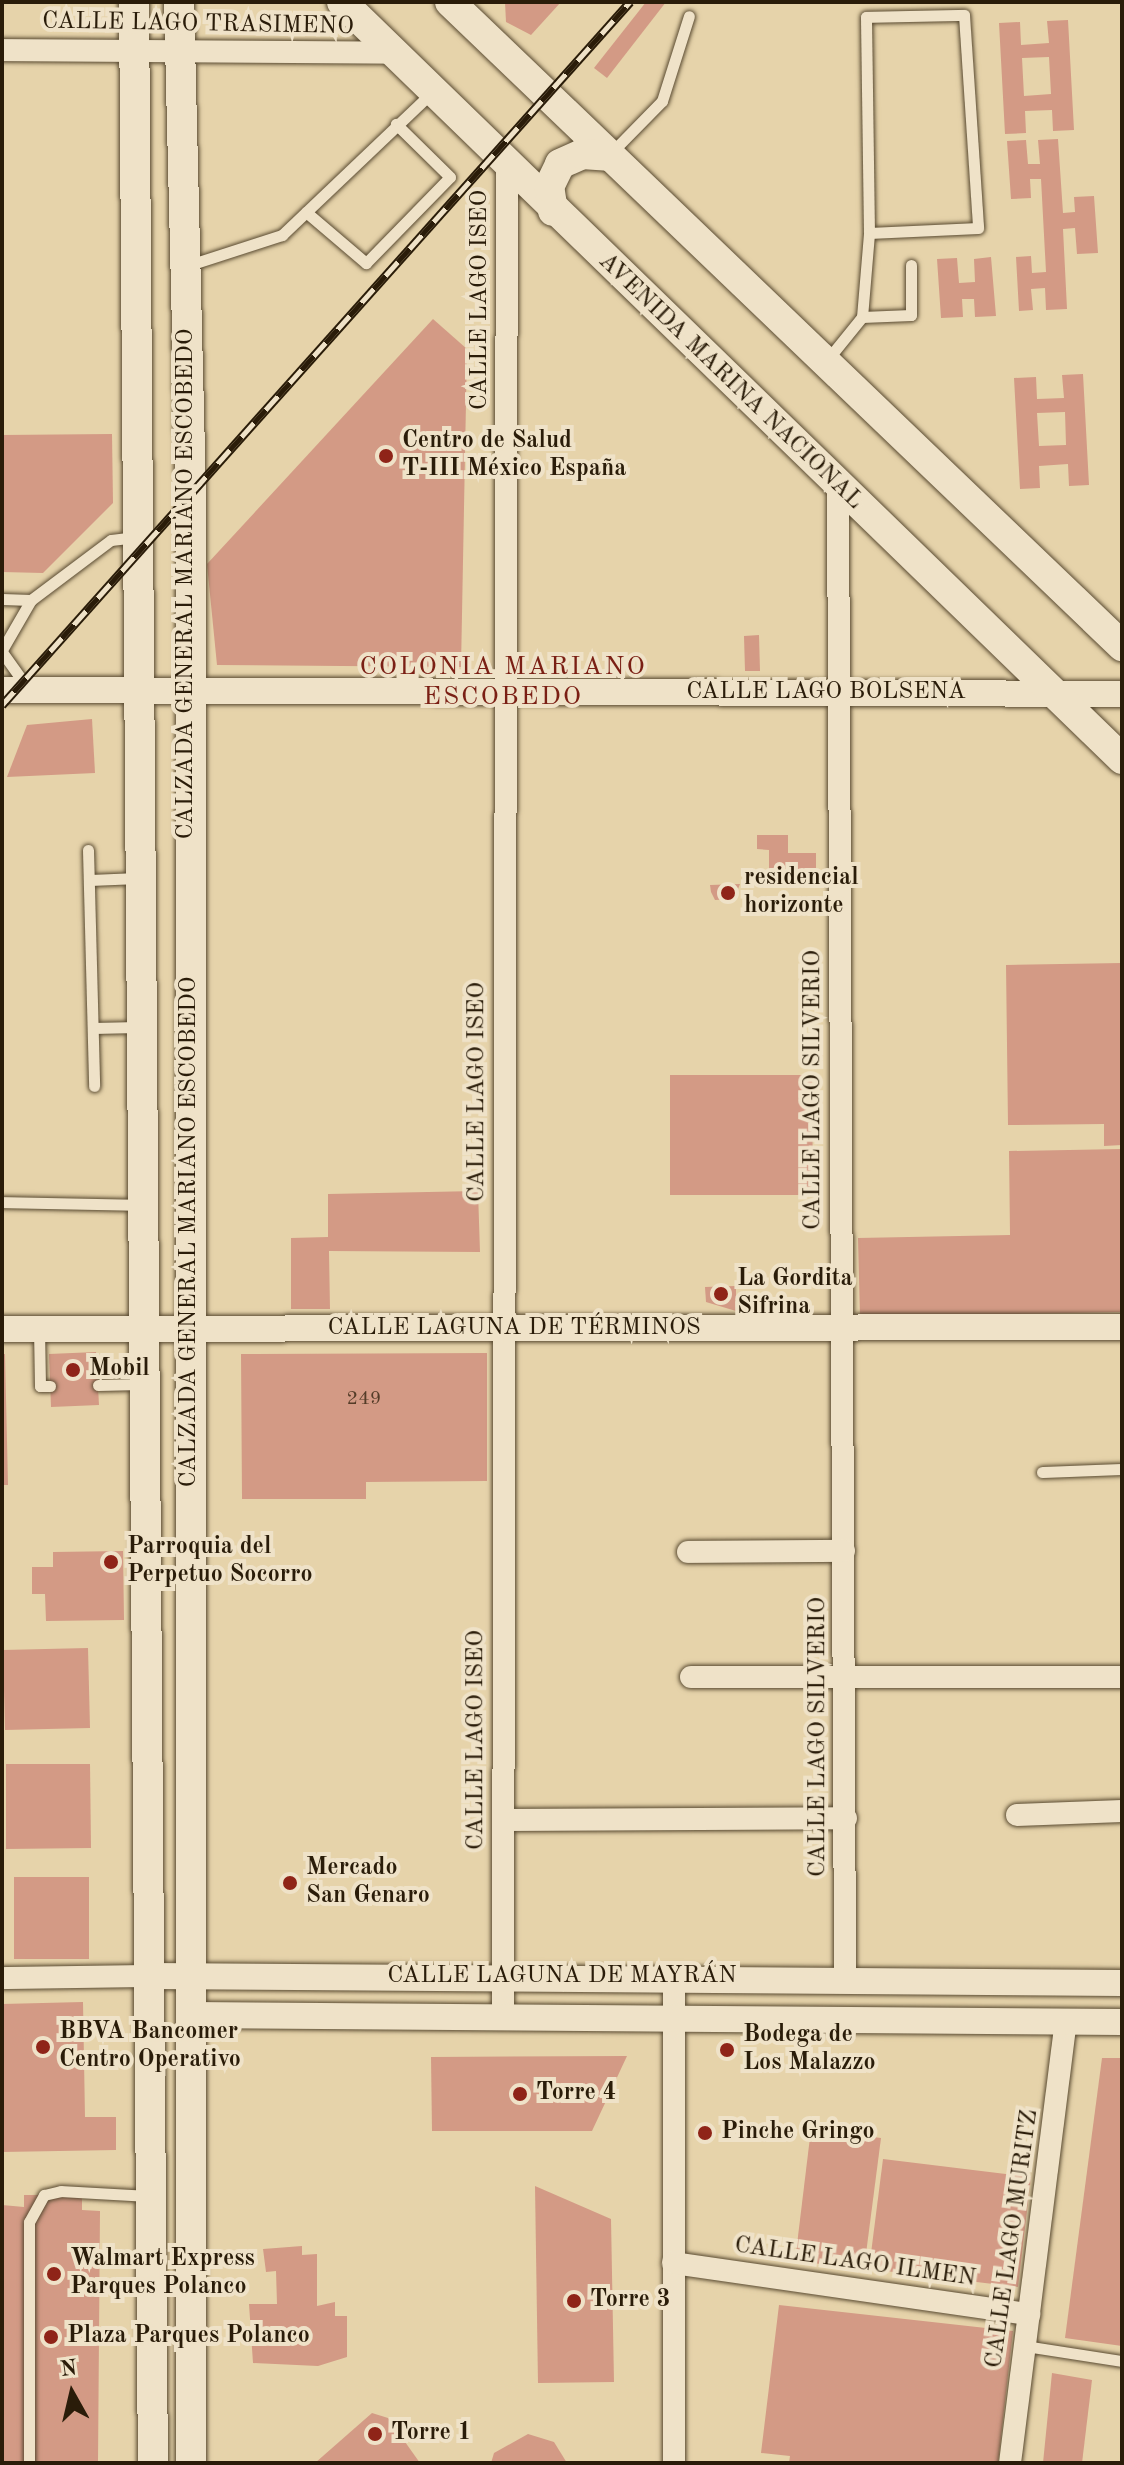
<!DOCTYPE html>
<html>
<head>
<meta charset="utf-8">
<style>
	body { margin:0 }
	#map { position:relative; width:1124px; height:2465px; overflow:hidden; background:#e6d3aa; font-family:"Old Standard TT",serif }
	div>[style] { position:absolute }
	.building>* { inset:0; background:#d39a85 }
	.roads { filter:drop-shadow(0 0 2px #594a31) drop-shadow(0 0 2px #594a31) }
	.service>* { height:11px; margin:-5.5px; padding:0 5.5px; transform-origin:5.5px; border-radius:5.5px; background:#efe2c8 }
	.minor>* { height:22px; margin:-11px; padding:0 11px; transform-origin:11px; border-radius:11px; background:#efe2c8 }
	.tertiary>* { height:26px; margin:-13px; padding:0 13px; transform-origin:13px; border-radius:13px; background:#efe2c8 }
	.secondary>* { height:30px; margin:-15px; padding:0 15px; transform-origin:15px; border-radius:15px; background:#efe2c8 }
	.rail>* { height:9px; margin-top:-4.5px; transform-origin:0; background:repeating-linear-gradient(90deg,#efe2c8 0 18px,#2a1c09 0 36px); box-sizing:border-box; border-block:2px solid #2a1c09 }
	.dots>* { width:22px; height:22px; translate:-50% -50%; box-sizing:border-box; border:4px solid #efe2c8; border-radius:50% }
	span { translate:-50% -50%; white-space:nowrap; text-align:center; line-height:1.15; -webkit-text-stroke:8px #efe2c8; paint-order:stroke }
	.number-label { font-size:20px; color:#543c28 }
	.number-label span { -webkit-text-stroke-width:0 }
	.street-label { font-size:24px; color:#2a1c09 }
	.poi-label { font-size:24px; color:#2a1c09; font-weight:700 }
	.left { translate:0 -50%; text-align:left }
	.neighbourhood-label { font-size:26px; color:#7a1f14; letter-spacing:2px }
	.frame { position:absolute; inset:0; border:4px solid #2a1c09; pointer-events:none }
	.north { position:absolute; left:32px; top:2353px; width:80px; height:80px; -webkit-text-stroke:6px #efe2c8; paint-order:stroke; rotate:352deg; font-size:22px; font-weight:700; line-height:32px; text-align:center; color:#2a1c09 }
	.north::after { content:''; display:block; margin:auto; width:28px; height:36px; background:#2a1c09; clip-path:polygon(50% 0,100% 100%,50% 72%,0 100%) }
</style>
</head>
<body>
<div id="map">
	<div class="building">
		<i style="clip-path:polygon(505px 2px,561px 2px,531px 35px,506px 22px)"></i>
		<i style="clip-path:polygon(646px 2px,666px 2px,607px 78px,594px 68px)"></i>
		<i style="clip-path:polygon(evenodd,1068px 20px,1074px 130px,1053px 131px,1052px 110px,1025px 111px,1026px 133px,1005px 134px,999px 23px,1020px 22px,1021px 45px,1049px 43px,1047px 21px,1068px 20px,1049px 57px,1051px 94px,1024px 96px,1022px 58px,1049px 57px)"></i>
		<i style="clip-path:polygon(1058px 139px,1063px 213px,1075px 212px,1074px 197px,1094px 196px,1098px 253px,1077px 254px,1075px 228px,1063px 229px,1067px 309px,1046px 310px,1045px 288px,1031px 289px,1033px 310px,1019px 311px,1016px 257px,1031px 256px,1032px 273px,1046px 272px,1041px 179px,1030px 179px,1031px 198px,1011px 199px,1007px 141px,1026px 140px,1028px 164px,1040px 164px,1038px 140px)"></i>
		<i style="clip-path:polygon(991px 257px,996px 316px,975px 317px,974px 299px,962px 299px,963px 317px,941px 318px,937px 259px,957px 258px,959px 283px,975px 282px,974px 259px)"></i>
		<i style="clip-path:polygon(433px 319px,467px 349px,461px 667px,217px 665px,207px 564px)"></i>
		<i style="clip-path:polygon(evenodd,1083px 374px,1089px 485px,1069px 486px,1068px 464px,1039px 466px,1040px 488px,1020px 489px,1014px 378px,1036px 377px,1037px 399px,1064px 398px,1062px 375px,1083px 374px,1065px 412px,1066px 445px,1039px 446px,1037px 413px,1065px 412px)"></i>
		<i style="clip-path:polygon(112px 434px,113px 503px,43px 573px,2px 572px,2px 435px)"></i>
		<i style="clip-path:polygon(759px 635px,760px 671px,745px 671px,744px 636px)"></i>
		<i style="clip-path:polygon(92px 719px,95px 773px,7px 777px,27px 725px)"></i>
		<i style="clip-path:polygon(757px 835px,788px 835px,788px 853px,816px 853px,816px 869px,769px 869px,769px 850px,757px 849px)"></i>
		<i style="clip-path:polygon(740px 884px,734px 899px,715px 900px,711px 892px,710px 885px)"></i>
		<i style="clip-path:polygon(1122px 963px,1122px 1145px,1104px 1146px,1104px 1124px,1008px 1125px,1006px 965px)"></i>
		<i style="clip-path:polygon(670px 1075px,812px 1075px,813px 1195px,670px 1195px)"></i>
		<i style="clip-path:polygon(1122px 1149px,1122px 1312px,860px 1317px,858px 1238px,1010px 1235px,1009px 1151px)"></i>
		<i style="clip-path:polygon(478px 1191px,480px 1252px,329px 1251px,330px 1309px,291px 1309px,291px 1238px,328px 1237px,328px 1194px)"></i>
		<i style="clip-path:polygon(736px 1286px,736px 1311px,706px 1302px,705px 1287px)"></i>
		<i style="clip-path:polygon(96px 1352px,99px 1405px,51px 1407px,49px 1354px)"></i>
		<i style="clip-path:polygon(487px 1353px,487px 1481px,366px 1482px,366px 1499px,242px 1499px,241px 1354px)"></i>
		<i style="clip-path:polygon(2px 1354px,5px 1354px,8px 1485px,2px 1485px)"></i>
		<i style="clip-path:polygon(123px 1551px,124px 1620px,46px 1621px,45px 1594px,32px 1594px,32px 1567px,53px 1567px,53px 1552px)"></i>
		<i style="clip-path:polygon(88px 1648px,90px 1728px,5px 1730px,3px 1650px)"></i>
		<i style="clip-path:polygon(6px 1764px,90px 1764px,91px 1848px,6px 1849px)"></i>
		<i style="clip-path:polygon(14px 1877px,89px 1877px,89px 1959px,14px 1959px)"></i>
		<i style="clip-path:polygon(83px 2002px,85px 2117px,116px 2117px,116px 2150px,2px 2152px,2px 2004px)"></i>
		<i style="clip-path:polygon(627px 2056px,592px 2131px,432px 2131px,431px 2057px)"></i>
		<i style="clip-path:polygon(1102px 2058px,1122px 2058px,1122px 2346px,1065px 2338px)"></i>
		<i style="clip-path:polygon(811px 2129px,881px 2138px,864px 2269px,795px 2261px)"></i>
		<i style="clip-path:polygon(883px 2159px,1031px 2177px,1018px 2287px,869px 2269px)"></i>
		<i style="clip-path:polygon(535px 2186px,611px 2219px,614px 2382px,538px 2383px)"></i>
		<i style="clip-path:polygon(24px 2195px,82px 2195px,82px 2210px,100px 2211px,98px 2463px,2px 2463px,2px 2205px,24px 2207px)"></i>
		<i style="clip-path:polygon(302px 2246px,302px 2255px,317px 2254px,317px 2306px,335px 2302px,335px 2316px,347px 2316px,347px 2357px,318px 2366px,253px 2363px,249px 2304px,277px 2304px,276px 2271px,266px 2272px,263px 2249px)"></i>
		<i style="clip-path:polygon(779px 2305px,1013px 2331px,998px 2463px,789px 2463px,790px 2456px,761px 2453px)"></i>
		<i style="clip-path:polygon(1052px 2373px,1092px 2380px,1082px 2463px,1043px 2463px)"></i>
		<i style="clip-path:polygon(372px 2413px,388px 2418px,420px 2463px,315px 2463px)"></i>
		<i style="clip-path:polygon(528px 2434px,554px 2442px,567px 2463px,491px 2463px,494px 2453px)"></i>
	</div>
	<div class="roads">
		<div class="service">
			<i style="left:610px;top:154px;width:74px;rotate:-45.5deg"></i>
			<i style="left:662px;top:101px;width:89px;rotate:-72.4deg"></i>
			<i style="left:306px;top:212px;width:79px;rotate:40.4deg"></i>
			<i style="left:366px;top:263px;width:120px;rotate:-45.7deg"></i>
			<i style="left:450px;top:177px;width:76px;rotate:-135.5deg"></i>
			<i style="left:186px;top:266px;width:101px;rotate:-17.9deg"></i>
			<i style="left:282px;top:235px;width:206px;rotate:-43.6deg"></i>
			<i style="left:862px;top:317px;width:49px;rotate:-2.3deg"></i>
			<i style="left:911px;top:315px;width:50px;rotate:-90deg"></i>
			<i style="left:828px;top:359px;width:54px;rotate:-51deg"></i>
			<i style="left:862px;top:317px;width:84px;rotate:-85.2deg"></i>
			<i style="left:869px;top:233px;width:216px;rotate:-90.8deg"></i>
			<i style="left:866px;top:17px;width:98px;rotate:-1.2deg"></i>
			<i style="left:964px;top:15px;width:213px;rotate:86.2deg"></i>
			<i style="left:978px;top:228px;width:109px;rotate:177.4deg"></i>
			<i style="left:2px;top:599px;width:29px;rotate:2deg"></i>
			<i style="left:2px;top:650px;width:58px;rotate:-59.9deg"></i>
			<i style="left:31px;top:600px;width:100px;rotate:-36.9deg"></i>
			<i style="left:111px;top:540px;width:25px;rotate:-7deg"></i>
			<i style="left:2px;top:652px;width:43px;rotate:54.5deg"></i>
			<i style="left:88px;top:850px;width:236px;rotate:88.5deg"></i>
			<i style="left:90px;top:880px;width:48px;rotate:-2.4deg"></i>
			<i style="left:93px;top:1028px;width:45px;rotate:-1.3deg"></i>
			<i style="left:2px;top:1202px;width:139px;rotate:1.2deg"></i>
			<i style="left:39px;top:1328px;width:58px;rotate:89deg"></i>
			<i style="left:40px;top:1386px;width:10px"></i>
			<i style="left:98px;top:1385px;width:43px;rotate:-1.3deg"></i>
			<i style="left:1042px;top:1472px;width:80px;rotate:-2.1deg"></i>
			<i style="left:1025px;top:2346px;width:98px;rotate:8.8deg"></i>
			<i style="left:29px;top:2463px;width:241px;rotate:-90deg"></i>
			<i style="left:29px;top:2222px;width:31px;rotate:-61deg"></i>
			<i style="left:44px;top:2195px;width:17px;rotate:-13deg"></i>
			<i style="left:61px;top:2191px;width:87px;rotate:3.3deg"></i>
		</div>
		<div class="minor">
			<i style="left:2px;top:50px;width:391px;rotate:0.4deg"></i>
			<i style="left:838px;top:488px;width:1491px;rotate:89.73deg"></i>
			<i style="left:688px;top:1552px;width:156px;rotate:-0.4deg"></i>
			<i style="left:691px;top:1677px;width:431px"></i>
			<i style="left:1017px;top:1815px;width:105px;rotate:-2.2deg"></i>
			<i style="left:503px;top:1820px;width:343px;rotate:-0.3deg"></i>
			<i style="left:2px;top:1978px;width:150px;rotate:-0.8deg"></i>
			<i style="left:674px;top:1978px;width:485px;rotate:90deg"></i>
			<i style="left:503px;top:2016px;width:1848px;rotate:-89.88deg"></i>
			<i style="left:673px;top:2263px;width:360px;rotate:8.2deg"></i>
			<i style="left:1010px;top:2463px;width:446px;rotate:-82.8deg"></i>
		</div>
		<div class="tertiary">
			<i style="left:2px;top:690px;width:1120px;rotate:0.2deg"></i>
			<i style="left:2px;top:1329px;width:1120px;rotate:-0.1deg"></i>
			<i style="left:152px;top:1976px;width:970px;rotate:0.41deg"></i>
			<i style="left:190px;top:2015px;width:932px;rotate:0.43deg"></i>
		</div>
		<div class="secondary">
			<i style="left:134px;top:2px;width:2461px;rotate:89.56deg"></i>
			<i style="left:179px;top:2px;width:495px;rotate:88.6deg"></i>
			<i style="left:191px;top:497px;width:1966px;rotate:90deg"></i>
			<i style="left:342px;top:2px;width:1087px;rotate:44.14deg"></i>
			<i style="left:450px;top:2px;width:931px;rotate:43.78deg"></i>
			<i style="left:553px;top:211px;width:24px;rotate:-99deg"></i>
			<i style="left:549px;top:187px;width:25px;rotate:-64deg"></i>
			<i style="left:560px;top:164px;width:24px;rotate:-24deg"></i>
			<i style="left:582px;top:154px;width:26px;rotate:4deg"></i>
		</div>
	</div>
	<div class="rail">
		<i style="left:2px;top:705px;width:943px;rotate:-48.23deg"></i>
	</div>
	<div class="dots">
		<i style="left:386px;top:456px;background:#8f2418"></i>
		<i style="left:728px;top:893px;background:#8f2418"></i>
		<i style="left:721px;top:1294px;background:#8f2418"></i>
		<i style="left:73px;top:1370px;background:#8f2418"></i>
		<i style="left:111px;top:1562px;background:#8f2418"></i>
		<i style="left:290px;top:1883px;background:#8f2418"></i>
		<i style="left:43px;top:2047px;background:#8f2418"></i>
		<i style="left:727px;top:2050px;background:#8f2418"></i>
		<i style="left:520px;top:2094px;background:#8f2418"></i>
		<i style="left:705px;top:2133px;background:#8f2418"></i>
		<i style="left:54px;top:2274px;background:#8f2418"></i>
		<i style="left:574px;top:2301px;background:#8f2418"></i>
		<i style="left:51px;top:2337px;background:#8f2418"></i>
		<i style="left:375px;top:2434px;background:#8f2418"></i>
	</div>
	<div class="number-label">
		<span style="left:364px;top:1399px">249</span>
	</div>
	<div class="street-label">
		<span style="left:198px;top:25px;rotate:1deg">CALLE LAGO TRASIMENO</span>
		<span style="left:481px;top:300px;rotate:-90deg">CALLE LAGO ISEO</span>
		<span style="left:730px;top:382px;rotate:44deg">AVENIDA MARINA NACIONAL</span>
		<span style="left:187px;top:584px;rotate:-90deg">CALZADA GENERAL MARIANO ESCOBEDO</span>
		<span style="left:826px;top:693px">CALLE LAGO BOLSENA</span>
		<span style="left:814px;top:1090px;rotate:-90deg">CALLE LAGO SILVERIO</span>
		<span style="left:478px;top:1092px;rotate:-90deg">CALLE LAGO ISEO</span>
		<span style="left:190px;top:1232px;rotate:-90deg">CALZADA GENERAL MARIANO ESCOBEDO</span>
		<span style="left:514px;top:1329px">CALLE LAGUNA DE TÉRMINOS</span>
		<span style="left:819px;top:1737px;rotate:-90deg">CALLE LAGO SILVERIO</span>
		<span style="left:477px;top:1740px;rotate:-90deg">CALLE LAGO ISEO</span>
		<span style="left:562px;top:1977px">CALLE LAGUNA DE MAYRÁN</span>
		<span style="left:1013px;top:2239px;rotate:-82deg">CALLE LAGO MURITZ</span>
		<span style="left:855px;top:2263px;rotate:8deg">CALLE LAGO ILMEN</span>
	</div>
	<div class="poi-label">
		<span class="left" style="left:402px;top:456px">Centro de Salud<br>T-III México España</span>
		<span class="left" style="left:744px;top:893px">residencial<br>horizonte</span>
		<span class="left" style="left:737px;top:1294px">La Gordita<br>Sifrina</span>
		<span class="left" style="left:89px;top:1370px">Mobil</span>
		<span class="left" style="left:127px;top:1562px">Parroquia del<br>Perpetuo Socorro</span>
		<span class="left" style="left:306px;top:1883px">Mercado<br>San Genaro</span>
		<span class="left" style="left:59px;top:2047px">BBVA Bancomer<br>Centro Operativo</span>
		<span class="left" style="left:743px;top:2050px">Bodega de<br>Los Malazzo</span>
		<span class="left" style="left:536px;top:2094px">Torre 4</span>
		<span class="left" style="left:721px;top:2133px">Pinche Gringo</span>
		<span class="left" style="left:70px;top:2274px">Walmart Express<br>Parques Polanco</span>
		<span class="left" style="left:590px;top:2301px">Torre 3</span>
		<span class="left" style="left:67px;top:2337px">Plaza Parques Polanco</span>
		<span class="left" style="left:391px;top:2434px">Torre 1</span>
	</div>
	<div class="neighbourhood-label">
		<span style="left:503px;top:683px">COLONIA MARIANO<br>ESCOBEDO</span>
	</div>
	<div class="frame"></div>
	<div class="north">N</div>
</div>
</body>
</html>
